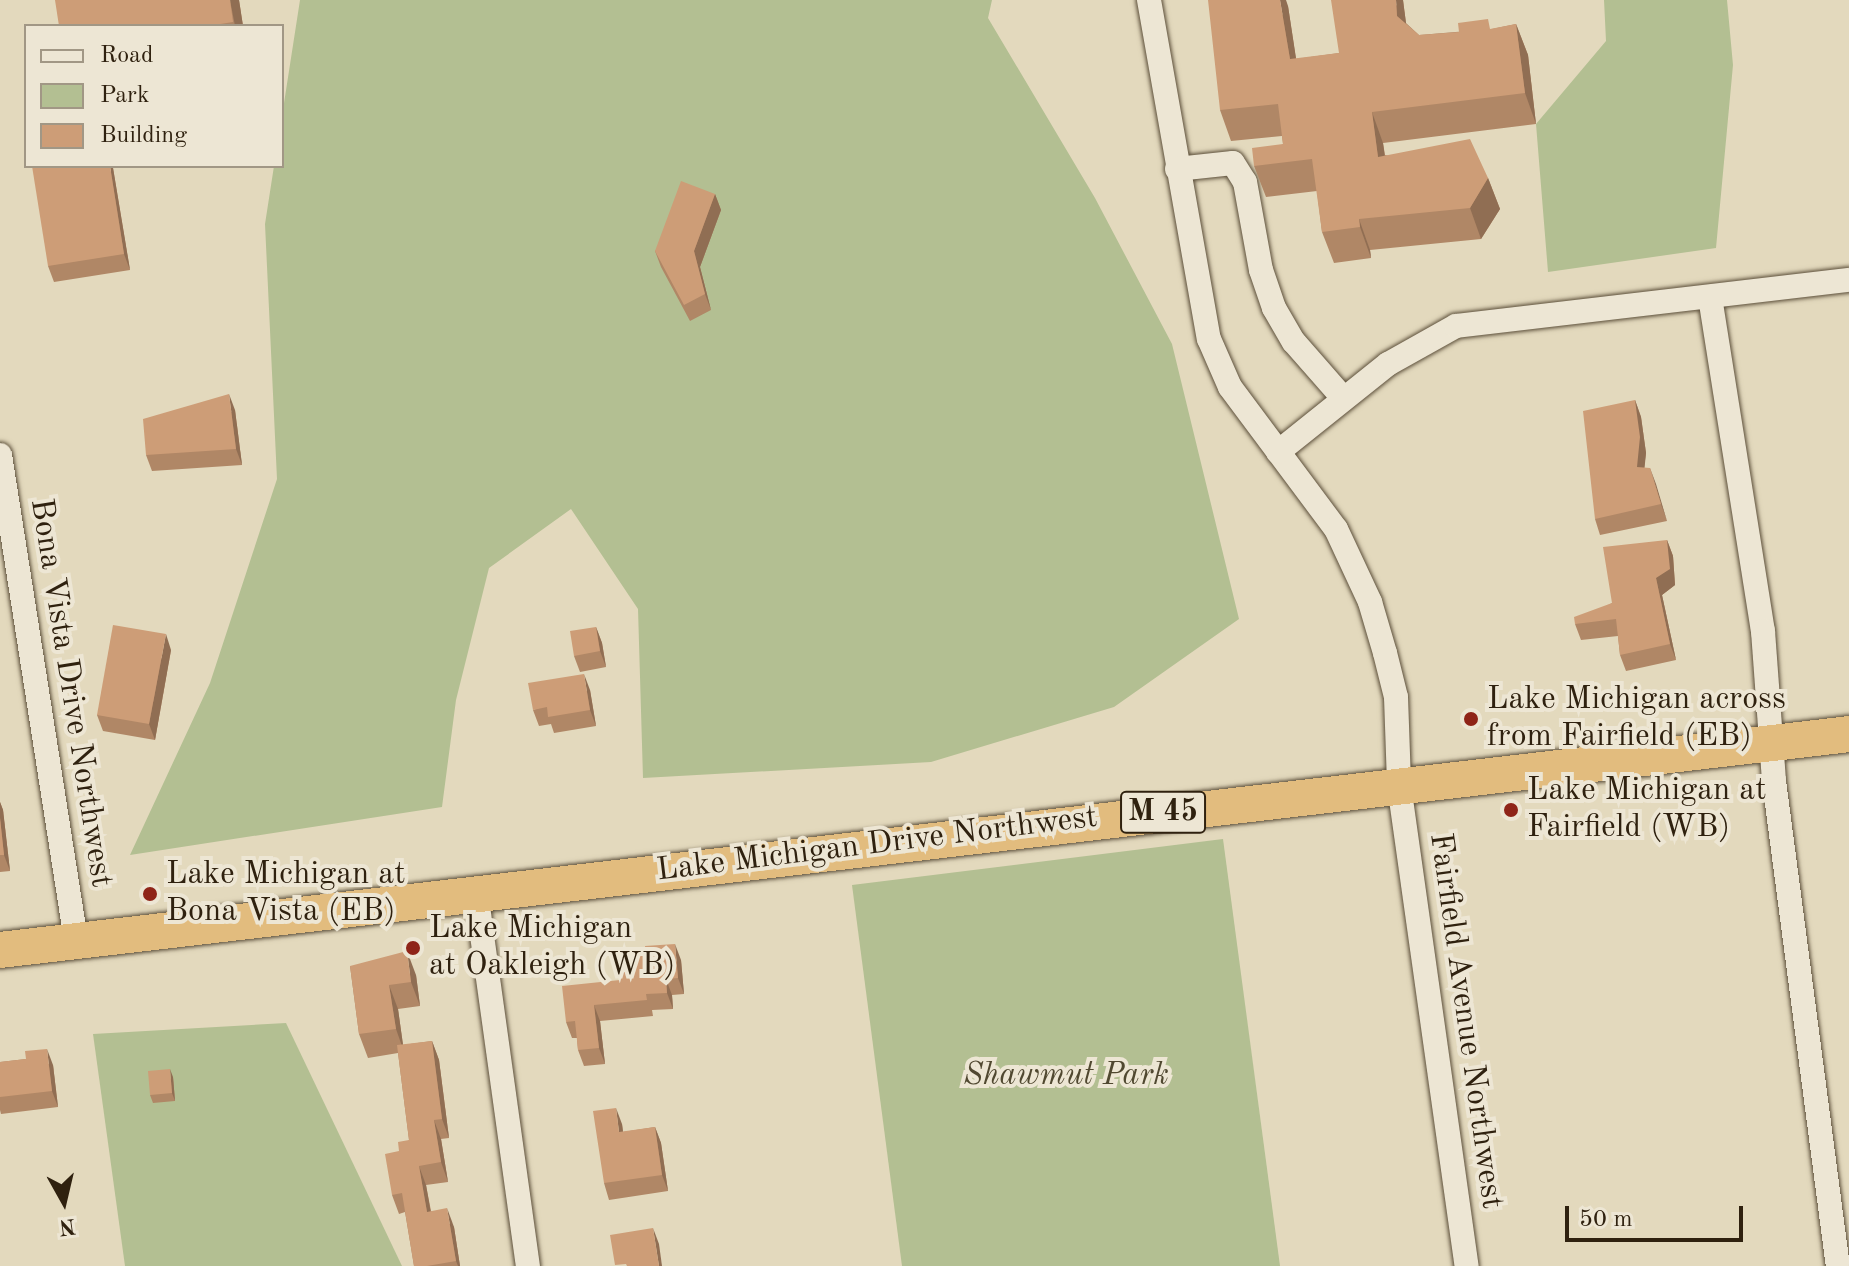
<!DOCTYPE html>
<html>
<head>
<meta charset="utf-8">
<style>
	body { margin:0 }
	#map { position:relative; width:1849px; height:1266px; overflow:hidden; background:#e3d9bd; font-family:"Old Standard TT",serif }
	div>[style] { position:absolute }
	.green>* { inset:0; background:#b3bf92 }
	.roads { filter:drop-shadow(0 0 2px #5c4f3a) drop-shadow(0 0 2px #5c4f3a) }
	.minor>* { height:24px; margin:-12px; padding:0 12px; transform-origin:12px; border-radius:12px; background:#ede6d4 }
	.highway>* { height:36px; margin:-18px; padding:0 18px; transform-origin:18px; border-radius:18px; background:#e2bc7e }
	.wall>* { inset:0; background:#b08766 }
	.shaded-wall>* { inset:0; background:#906e53 }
	.building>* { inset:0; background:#cd9d77 }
	.dots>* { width:22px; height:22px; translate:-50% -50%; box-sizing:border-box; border:4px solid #ede6d4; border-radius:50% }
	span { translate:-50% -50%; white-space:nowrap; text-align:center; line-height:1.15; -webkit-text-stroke:8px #ede6d4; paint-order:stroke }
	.shield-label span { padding:2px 6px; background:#ede6d4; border:2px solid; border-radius:6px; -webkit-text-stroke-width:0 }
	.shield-label { font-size:30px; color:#2f210f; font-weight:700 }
	.street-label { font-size:32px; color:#2f210f }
	.poi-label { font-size:32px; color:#2f210f }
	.left { translate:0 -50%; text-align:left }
	.park-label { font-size:32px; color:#504830; font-style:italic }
	.legend { position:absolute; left:24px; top:24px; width:260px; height:144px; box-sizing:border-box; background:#ede6d4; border:2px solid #a19785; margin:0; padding:10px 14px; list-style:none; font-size:24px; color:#2f210f }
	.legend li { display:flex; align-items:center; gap:16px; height:40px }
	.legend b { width:40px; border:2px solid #a19785 }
	.north { position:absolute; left:24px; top:1162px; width:80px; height:80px; -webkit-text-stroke:6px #ede6d4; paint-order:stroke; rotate:172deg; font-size:22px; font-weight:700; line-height:32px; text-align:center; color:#2f210f }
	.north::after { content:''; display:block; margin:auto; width:28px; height:36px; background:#2f210f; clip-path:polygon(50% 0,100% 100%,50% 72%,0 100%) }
	.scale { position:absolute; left:1565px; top:1206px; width:178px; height:36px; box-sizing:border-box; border:4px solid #2f210f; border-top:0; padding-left:10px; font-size:24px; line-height:28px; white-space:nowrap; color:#2f210f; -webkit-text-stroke:6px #ede6d4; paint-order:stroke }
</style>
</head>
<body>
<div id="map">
	<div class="green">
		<i style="clip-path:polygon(300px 0,992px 0,988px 18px,1095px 198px,1172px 344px,1239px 619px,1114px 707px,931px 762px,643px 778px,638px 609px,571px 509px,489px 568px,456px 700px,442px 807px,130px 855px,210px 683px,277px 479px,265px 224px,274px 166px,282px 166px,282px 116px)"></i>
		<i style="clip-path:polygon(1604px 0,1727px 0,1733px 65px,1716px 248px,1548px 272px,1536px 124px,1606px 41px)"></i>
		<i style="clip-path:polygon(1223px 839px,1280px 1266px,902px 1266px,852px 885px)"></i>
		<i style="clip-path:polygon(286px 1023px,402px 1266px,125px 1266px,93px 1034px)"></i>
	</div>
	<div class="roads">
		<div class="minor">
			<i style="left:1149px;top:0;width:344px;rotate:80deg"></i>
			<i style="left:1209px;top:339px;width:52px;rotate:66.4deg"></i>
			<i style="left:1230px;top:387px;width:177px;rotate:53.3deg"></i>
			<i style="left:1336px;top:529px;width:81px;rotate:65deg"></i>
			<i style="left:1370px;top:602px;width:53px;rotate:73.6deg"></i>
			<i style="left:1385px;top:653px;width:45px;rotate:76deg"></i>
			<i style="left:1396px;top:697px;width:88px;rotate:88deg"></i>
			<i style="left:1399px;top:785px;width:486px;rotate:82deg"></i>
			<i style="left:1177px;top:169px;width:56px;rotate:-6.1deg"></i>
			<i style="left:1233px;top:163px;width:22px;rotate:58deg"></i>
			<i style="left:1245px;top:182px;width:89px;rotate:79.7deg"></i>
			<i style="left:1261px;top:270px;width:40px;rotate:71.1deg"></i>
			<i style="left:1274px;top:308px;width:39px;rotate:60deg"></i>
			<i style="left:1294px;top:342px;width:74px;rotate:48.8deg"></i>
			<i style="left:1710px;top:297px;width:338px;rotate:81deg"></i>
			<i style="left:1763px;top:631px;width:150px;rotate:85.8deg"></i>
			<i style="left:1774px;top:781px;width:489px;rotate:82.5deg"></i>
			<i style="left:1278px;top:452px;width:141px;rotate:-38.7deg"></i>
			<i style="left:1388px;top:364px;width:78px;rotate:-29.2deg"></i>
			<i style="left:1456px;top:326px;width:396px;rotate:-6.7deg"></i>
			<i style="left:0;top:455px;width:493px;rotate:81.1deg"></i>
			<i style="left:476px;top:892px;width:378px;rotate:82.1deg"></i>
		</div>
		<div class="highway">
			<i style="left:0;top:950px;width:1862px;rotate:-6.66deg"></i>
		</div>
	</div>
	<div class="wall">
		<i style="clip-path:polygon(239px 0,243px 26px,59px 26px)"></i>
		<i style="clip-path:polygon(1403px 0,1406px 23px,1419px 35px,1492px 29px,1516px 24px,1528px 55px,1536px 124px,1383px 143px,1385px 155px,1488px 178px,1500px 209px,1481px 239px,1370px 250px,1371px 258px,1334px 263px,1322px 232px,1317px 191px,1266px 197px,1254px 166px,1283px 144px,1282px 136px,1231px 141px,1220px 110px,1288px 6px,1296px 59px,1339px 53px)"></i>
		<i style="clip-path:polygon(113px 168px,130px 270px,54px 282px,48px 266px)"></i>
		<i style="clip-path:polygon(715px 194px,721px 210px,700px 267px,711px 310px,690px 321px,661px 267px,655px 251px)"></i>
		<i style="clip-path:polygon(1635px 400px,1641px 417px,1646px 453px,1644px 468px,1650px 468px,1667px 521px,1600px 535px,1595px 519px)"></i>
		<i style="clip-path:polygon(235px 410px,242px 465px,152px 471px,146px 455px)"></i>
		<i style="clip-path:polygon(1667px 540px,1673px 556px,1675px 585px,1662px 595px,1676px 660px,1626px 671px,1620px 655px,1618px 636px,1581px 640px,1575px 624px,1612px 603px)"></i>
		<i style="clip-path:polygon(596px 627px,602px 643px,606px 667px,580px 672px,574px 656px)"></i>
		<i style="clip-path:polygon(171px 650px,155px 740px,103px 731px,97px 715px)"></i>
		<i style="clip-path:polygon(590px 690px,596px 726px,554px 733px,551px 724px,539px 726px,533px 710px)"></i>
		<i style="clip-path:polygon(0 802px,3px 810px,10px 871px,0 872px)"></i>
		<i style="clip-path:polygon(681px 960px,684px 994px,672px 995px,673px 1009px,652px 1010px,653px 1016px,600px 1021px,605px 1064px,584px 1066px,578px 1050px,577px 1038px,572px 1038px,566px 1022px,620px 980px)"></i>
		<i style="clip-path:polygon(350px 966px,416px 975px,420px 1006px,398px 1009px,403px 1045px,432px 1041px,439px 1060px,449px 1138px,441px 1139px,448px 1182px,426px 1185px,431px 1211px,454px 1227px,460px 1266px,414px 1266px,405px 1212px,399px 1214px,392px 1195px,399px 1151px,409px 1140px,398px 1053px,368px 1058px,359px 1034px)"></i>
		<i style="clip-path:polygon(26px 1059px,53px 1065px,58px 1107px,1px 1114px,0 1110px,0 1062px)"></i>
		<i style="clip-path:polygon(173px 1077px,175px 1101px,153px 1103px,150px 1095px)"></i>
		<i style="clip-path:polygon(622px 1124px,623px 1132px,655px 1127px,661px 1143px,668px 1191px,609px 1200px,604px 1183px)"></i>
	</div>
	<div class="shaded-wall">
		<i style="clip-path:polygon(230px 0,239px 0,243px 26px,235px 26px)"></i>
		<i style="clip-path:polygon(1280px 0,1286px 0,1288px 6px,1301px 91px,1290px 59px)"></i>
		<i style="clip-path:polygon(1396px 0,1403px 0,1409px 47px,1397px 16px)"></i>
		<i style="clip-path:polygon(1516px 24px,1528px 55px,1536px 124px,1525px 93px)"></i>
		<i style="clip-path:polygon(1372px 112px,1383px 143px,1389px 188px,1378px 157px)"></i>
		<i style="clip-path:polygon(110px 166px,112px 166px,113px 168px,130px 270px,124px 254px)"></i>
		<i style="clip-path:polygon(1488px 178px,1500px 209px,1481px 239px,1470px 208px)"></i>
		<i style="clip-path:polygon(715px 194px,721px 210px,700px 267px,711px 310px,705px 294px,694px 251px)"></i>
		<i style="clip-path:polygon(1359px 219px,1370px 250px,1371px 258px,1360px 227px)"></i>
		<i style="clip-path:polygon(229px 394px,235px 410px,242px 465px,236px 449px)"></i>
		<i style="clip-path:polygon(1635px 400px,1641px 417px,1646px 453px,1643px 483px,1637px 467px)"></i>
		<i style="clip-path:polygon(1650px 468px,1656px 484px,1667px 521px,1661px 504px)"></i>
		<i style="clip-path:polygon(1667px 540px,1673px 556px,1675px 585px,1662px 595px,1676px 660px,1670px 644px,1656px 578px)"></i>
		<i style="clip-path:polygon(596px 627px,602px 643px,606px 667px,600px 651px)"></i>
		<i style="clip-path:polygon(166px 634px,171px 650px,155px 740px,149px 724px)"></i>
		<i style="clip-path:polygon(584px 674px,590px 690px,596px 726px,590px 710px)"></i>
		<i style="clip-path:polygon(0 802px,3px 810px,10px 871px,4px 855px,0 818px)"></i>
		<i style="clip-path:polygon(675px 944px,681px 960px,684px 994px,678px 978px)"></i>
		<i style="clip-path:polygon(407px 951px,416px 975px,420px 1006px,411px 982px)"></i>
		<i style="clip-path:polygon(666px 979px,672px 995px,673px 1009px,667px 993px)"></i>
		<i style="clip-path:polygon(389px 985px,398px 1009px,404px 1052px,396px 1029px)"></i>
		<i style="clip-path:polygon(594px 1005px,600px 1021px,605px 1064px,599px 1048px)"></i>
		<i style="clip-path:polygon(432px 1041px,439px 1060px,449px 1138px,442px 1119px)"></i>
		<i style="clip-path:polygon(47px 1049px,53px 1065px,58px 1107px,52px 1091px)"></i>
		<i style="clip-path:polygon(170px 1069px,173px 1077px,175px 1101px,172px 1093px)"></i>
		<i style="clip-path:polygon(616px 1108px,622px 1124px,625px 1148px,619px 1132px)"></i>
		<i style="clip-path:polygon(434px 1120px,441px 1139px,448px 1182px,441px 1162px)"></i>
		<i style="clip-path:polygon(655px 1127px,661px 1143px,668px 1191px,662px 1175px)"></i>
		<i style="clip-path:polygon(419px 1166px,426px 1185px,434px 1231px,427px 1212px)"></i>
		<i style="clip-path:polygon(447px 1208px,454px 1227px,460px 1266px,458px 1266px,456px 1261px)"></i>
		<i style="clip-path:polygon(653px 1228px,659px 1244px,662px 1266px,659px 1266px)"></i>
	</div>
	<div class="building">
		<i style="clip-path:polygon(55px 0,230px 0,233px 22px,208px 26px,59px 26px)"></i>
		<i style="clip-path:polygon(1208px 0,1280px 0,1290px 59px,1339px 53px,1331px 0,1396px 0,1397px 16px,1419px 35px,1459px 32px,1458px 23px,1488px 19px,1490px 29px,1516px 24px,1525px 93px,1372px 112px,1378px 157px,1470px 139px,1488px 178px,1470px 208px,1359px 219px,1360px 227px,1322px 232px,1312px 159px,1254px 166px,1252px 148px,1283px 144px,1278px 104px,1220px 110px)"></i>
		<i style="clip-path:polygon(32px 166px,110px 166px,124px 254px,48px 266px)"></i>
		<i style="clip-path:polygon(681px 181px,715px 194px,694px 251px,705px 294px,684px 305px,655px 251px)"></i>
		<i style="clip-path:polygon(229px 394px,236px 449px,146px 455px,143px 419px)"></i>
		<i style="clip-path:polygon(1635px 400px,1640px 437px,1637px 467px,1650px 468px,1661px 504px,1595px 519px,1583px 411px)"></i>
		<i style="clip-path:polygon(1667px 540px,1670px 569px,1656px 578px,1670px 644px,1620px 655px,1616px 619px,1575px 624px,1574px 617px,1612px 603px,1603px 547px)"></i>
		<i style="clip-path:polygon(113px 625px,166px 634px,149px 724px,97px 715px)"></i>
		<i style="clip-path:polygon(596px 627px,600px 651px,574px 656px,570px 631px)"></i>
		<i style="clip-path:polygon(584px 674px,590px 710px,548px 717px,547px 707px,533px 710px,528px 683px)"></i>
		<i style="clip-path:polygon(0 818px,4px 855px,0 855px)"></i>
		<i style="clip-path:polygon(675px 944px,678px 978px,666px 979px,667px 993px,646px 994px,647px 1000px,594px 1005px,599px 1048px,578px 1050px,575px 1021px,566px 1022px,562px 986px,620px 980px,618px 958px,646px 955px,645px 946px)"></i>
		<i style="clip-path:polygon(407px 951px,411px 982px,389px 985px,396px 1029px,359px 1034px,350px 966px)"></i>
		<i style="clip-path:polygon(432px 1041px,442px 1119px,434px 1120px,441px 1162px,419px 1166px,427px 1212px,447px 1208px,456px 1261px,427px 1266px,414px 1266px,402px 1193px,392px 1195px,385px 1154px,399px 1151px,398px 1142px,409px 1140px,397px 1045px)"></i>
		<i style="clip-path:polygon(47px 1049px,52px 1091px,0 1097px,0 1062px,26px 1059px,25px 1051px)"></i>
		<i style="clip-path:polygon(170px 1069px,172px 1093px,150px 1095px,148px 1071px)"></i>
		<i style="clip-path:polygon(616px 1108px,619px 1132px,655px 1127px,662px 1175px,604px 1183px,593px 1111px)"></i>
		<i style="clip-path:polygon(653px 1228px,659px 1266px,627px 1266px,626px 1264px,615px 1265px,610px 1235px)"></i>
	</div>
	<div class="dots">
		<i style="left:1471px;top:719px;background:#8f2418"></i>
		<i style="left:1511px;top:810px;background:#8f2418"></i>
		<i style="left:150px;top:894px;background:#8f2418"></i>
		<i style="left:413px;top:948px;background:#8f2418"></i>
	</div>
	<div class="shield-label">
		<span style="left:1163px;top:812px">M 45</span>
	</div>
	<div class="street-label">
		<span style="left:70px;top:693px;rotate:81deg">Bona Vista Drive Northwest</span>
		<span style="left:877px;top:845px;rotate:-7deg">Lake Michigan Drive Northwest</span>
		<span style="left:1465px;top:1021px;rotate:82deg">Fairfield Avenue Northwest</span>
	</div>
	<div class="poi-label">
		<span class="left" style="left:1487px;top:719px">Lake Michigan across<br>from Fairfield (EB)</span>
		<span class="left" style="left:1527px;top:810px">Lake Michigan at<br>Fairfield (WB)</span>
		<span class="left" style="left:166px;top:894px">Lake Michigan at<br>Bona Vista (EB)</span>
		<span class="left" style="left:429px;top:948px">Lake Michigan<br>at Oakleigh (WB)</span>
	</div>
	<div class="park-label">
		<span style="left:1066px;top:1076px">Shawmut Park</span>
	</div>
	<ul class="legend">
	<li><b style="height:10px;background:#ede6d4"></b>Road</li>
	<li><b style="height:22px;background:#b3bf92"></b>Park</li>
	<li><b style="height:22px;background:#cd9d77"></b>Building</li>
	</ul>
	<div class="north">N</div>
	<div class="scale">50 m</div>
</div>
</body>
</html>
